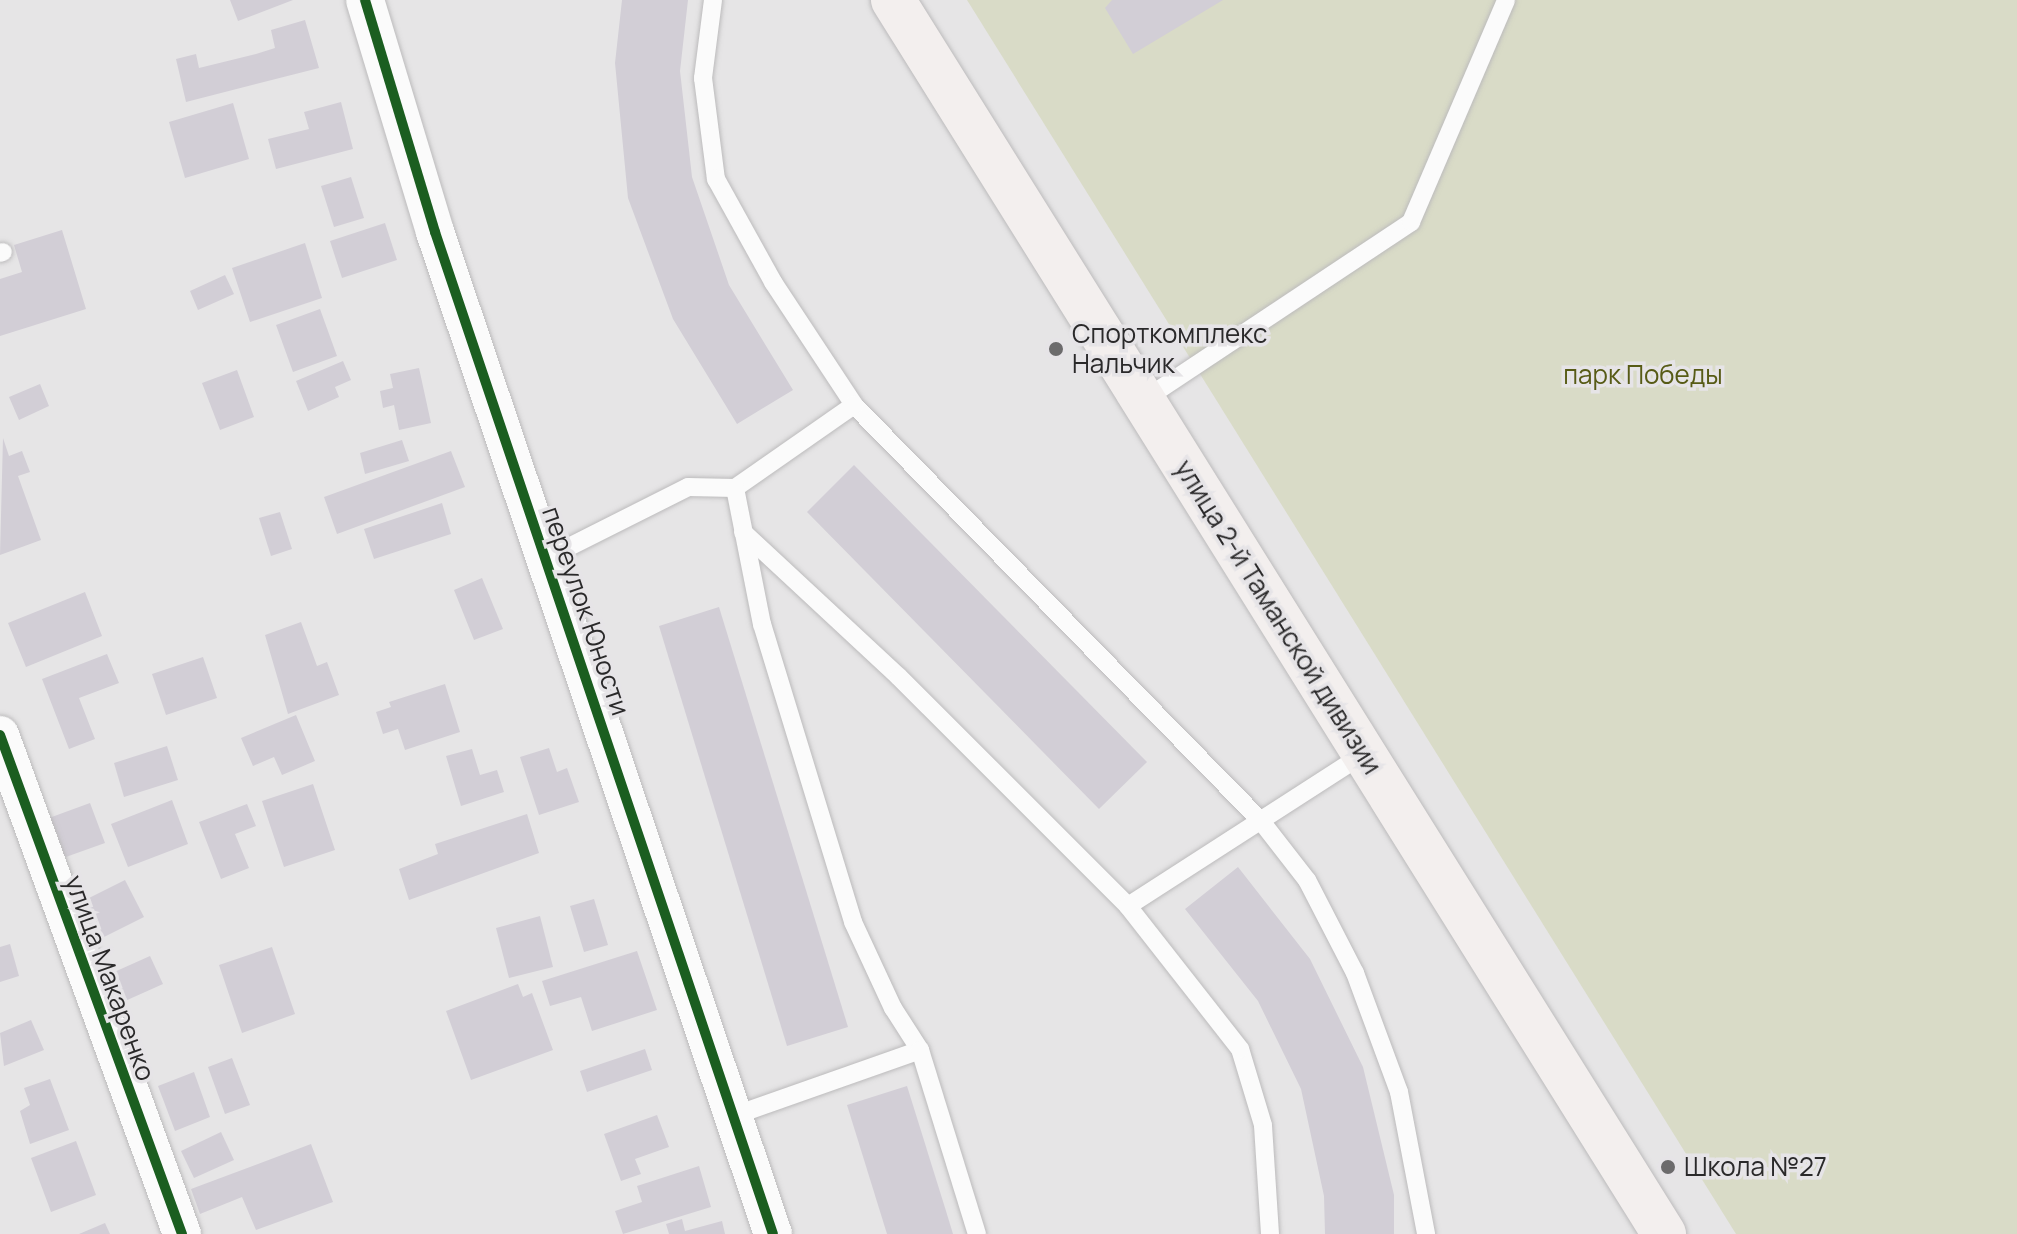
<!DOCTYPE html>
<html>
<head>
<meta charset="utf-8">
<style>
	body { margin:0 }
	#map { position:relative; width:2017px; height:1234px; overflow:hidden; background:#e6e5e6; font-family:Manrope,sans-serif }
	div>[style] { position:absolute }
	.green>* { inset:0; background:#d9dbc7 }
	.building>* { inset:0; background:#d2ced6 }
	.roads { filter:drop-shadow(0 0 2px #bcbbbc) drop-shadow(0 0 2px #bcbbbc) }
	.lane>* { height:18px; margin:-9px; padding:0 9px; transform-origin:9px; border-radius:9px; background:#fbfbfb }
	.street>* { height:38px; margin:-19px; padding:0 19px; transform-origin:19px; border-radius:19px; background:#fbfbfb }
	.secondary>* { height:44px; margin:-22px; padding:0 22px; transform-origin:22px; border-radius:22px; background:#f3efee }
	.cycleway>* { height:10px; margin:-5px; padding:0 5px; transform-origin:5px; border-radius:5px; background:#1b5e20 }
	.dots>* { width:22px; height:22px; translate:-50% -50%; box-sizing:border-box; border:4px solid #e6e4e7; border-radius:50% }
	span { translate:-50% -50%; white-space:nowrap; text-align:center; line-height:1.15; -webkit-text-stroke:7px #e6e4e7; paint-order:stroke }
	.poi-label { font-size:26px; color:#2a292a }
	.left { translate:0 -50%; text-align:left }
	.park-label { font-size:26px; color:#575b16 }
	.street-label { font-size:26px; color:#2a292a }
</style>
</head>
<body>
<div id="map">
	<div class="green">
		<i style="clip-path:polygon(967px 0,2017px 0,2017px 1234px,1736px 1234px)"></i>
	</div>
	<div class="building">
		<i style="clip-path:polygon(230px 0,293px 0,238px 21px)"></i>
		<i style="clip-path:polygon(622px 0,688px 0,680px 71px,692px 177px,729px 285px,793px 390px,737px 424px,673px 319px,628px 198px,615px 63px)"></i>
		<i style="clip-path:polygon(1112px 0,1223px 0,1133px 54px,1105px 8px)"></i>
		<i style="clip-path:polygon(305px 20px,319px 68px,186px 102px,176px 59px,196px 54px,199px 68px,256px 54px,275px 48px,271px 30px)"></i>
		<i style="clip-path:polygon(341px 102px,353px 149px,276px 169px,268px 139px,309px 129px,304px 112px)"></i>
		<i style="clip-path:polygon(233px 103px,249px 159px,185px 178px,169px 122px)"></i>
		<i style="clip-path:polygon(351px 177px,364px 218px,334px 227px,321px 186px)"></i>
		<i style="clip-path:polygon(385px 223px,397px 260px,342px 278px,330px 241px)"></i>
		<i style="clip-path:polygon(62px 230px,86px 309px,0 336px,0 279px,22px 272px,14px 245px)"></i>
		<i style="clip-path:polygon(305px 243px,322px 298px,250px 322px,232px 268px)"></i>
		<i style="clip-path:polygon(225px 275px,234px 294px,198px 310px,190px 291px)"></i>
		<i style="clip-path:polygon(320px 309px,337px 356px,293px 372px,276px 325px)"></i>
		<i style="clip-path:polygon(343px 361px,351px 380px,335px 387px,339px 397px,308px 411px,296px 381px)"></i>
		<i style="clip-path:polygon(419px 368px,431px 423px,399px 430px,394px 405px,383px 408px,380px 391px,393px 388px,390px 374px)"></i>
		<i style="clip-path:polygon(237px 370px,254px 417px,220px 430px,202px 383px)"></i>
		<i style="clip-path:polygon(40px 384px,49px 406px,19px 420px,9px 397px)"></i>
		<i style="clip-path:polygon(3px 438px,9px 456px,22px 451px,30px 472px,18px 476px,41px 540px,0 555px)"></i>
		<i style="clip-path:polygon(402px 440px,409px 461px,365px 474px,360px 453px)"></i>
		<i style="clip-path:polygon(451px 451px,465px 487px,337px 534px,324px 497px)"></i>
		<i style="clip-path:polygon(854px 465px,1147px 762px,1099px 809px,807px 512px)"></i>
		<i style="clip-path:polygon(442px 503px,451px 534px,374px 559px,364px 529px)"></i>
		<i style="clip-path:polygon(280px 512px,292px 549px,271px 556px,259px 518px)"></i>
		<i style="clip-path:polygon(482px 578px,503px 629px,474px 640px,454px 590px)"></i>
		<i style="clip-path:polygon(85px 592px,102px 636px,26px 667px,8px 623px)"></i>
		<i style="clip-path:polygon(719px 607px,848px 1027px,787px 1046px,659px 626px)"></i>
		<i style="clip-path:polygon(301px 622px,317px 666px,327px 662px,339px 695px,288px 714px,265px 635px)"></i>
		<i style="clip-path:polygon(107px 654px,119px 683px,79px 698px,95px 739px,69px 749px,42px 679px)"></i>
		<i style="clip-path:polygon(203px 657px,217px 698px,166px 715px,152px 674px)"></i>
		<i style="clip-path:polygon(445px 684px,460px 732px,405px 750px,398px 729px,383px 734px,376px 712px,391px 707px,389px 702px)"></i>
		<i style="clip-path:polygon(296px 715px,315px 761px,282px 775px,274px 757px,253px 766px,241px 738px)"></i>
		<i style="clip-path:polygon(167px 746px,178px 780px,124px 797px,114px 763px)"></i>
		<i style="clip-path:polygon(549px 748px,557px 772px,567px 768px,579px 802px,539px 815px,520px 757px)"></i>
		<i style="clip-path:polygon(472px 749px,480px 775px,497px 770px,504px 792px,461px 806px,446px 756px)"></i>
		<i style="clip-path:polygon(313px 784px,335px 850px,284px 867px,262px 801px)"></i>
		<i style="clip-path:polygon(172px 800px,188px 844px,128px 867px,111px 824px)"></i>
		<i style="clip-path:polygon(90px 803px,105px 843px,63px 858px,49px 818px)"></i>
		<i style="clip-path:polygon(247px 804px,256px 826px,235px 834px,249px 868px,221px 879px,199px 822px)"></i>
		<i style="clip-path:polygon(527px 814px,539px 853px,409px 900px,399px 869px,438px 854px,435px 844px)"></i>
		<i style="clip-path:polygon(1238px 867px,1310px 959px,1363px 1067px,1394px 1195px,1394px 1234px,1325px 1234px,1324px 1196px,1301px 1089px,1258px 1001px,1185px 909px)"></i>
		<i style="clip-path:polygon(125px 880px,144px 917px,104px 937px,85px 900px)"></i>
		<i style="clip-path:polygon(594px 899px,608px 945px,584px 952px,570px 906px)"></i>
		<i style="clip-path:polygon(540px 916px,553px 967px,509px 978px,496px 928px)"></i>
		<i style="clip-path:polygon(10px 944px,19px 976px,0 982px,0 947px)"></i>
		<i style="clip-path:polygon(272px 947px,295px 1014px,242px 1033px,219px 965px)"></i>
		<i style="clip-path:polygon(637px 951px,657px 1010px,592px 1031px,581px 997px,550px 1006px,542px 981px)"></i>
		<i style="clip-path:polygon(150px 956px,163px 984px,125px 1001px,112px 973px)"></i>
		<i style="clip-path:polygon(518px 984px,523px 997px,532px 993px,553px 1050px,471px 1080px,446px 1011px)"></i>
		<i style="clip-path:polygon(31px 1020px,44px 1050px,4px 1066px,0 1033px)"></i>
		<i style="clip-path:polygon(645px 1049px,652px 1070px,587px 1092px,580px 1071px)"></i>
		<i style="clip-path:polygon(232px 1058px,250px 1105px,225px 1114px,208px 1067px)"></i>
		<i style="clip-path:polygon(194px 1072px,210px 1117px,175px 1131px,158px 1086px)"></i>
		<i style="clip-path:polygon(50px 1079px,69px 1130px,30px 1144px,20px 1111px,30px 1105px,24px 1088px)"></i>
		<i style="clip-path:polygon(907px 1086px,946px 1211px,953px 1234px,887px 1234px,847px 1105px)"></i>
		<i style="clip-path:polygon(657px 1115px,669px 1147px,635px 1159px,641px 1174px,621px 1181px,604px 1134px)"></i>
		<i style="clip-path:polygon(221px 1132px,234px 1160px,194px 1178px,181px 1151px)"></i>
		<i style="clip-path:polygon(76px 1141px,96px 1195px,51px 1212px,31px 1158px)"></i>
		<i style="clip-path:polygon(311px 1144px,333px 1202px,256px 1230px,242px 1197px,200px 1214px,191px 1189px)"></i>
		<i style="clip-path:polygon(699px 1166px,711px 1207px,623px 1234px,615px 1211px,642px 1202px,637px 1186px)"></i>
		<i style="clip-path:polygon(682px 1219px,685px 1231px,722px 1221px,725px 1234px,669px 1234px,666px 1224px)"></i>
		<i style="clip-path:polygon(105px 1223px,110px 1234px,79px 1234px)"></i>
	</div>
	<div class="roads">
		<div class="lane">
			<i style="left:713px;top:0;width:79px;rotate:97.3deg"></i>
			<i style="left:703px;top:78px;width:102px;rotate:82.7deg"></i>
			<i style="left:716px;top:179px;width:118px;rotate:61deg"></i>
			<i style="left:773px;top:282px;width:147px;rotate:56.6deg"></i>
			<i style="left:854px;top:405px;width:582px;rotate:45.63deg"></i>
			<i style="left:1261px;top:821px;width:75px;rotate:52.1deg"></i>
			<i style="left:1307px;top:880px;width:105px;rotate:62.7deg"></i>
			<i style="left:1355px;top:973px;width:127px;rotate:69.7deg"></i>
			<i style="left:1399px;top:1092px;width:145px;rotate:79.2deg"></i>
			<i style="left:0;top:253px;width:3px;rotate:-18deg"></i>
			<i style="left:1142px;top:401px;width:323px;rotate:-33.6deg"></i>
			<i style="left:1411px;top:222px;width:241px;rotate:-66.8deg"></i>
			<i style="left:854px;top:405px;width:145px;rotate:145.1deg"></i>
			<i style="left:735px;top:488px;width:139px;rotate:78.8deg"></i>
			<i style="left:762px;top:624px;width:312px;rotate:73deg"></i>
			<i style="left:853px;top:922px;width:95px;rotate:65.1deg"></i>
			<i style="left:893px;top:1008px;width:50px;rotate:57.3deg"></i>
			<i style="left:743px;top:532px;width:213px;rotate:42.9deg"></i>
			<i style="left:899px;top:677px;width:324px;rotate:45deg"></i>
			<i style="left:545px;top:559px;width:160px;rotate:-26.7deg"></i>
			<i style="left:688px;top:487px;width:47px;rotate:1.2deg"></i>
			<i style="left:733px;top:1116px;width:198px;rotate:-19.4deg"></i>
			<i style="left:920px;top:1050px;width:193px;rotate:72.8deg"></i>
			<i style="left:1270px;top:1234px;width:109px;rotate:-93.7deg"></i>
			<i style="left:1263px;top:1125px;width:79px;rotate:-106.8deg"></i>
			<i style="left:1240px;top:1049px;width:182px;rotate:-128.1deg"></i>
			<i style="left:1128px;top:906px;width:281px;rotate:-32.8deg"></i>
		</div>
		<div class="street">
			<i style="left:365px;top:0;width:242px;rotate:73.2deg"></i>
			<i style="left:435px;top:232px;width:1057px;rotate:71.36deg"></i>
			<i style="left:0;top:735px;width:531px;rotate:69.96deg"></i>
		</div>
		<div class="secondary">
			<i style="left:893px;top:0;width:1455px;rotate:58deg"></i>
		</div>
	</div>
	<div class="cycleway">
		<i style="left:365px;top:0;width:242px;rotate:73.2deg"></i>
		<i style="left:435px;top:232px;width:1057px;rotate:71.36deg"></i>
		<i style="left:0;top:735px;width:531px;rotate:69.96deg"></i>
	</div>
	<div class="dots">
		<i style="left:1056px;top:349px;background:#6c6b6c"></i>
		<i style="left:1668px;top:1167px;background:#6c6b6c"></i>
	</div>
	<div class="poi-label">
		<span class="left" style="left:1072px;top:349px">Спорткомплекс<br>Нальчик</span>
		<span class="left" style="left:1684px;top:1167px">Школа №27</span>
	</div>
	<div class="park-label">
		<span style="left:1643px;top:375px">парк Победы</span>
	</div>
	<div class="street-label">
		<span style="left:586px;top:611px;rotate:71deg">переулок Юности</span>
		<span style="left:1278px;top:617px;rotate:58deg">улица 2-й Таманской дивизии</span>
		<span style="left:110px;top:978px;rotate:70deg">улица Макаренко</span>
	</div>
</div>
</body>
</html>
